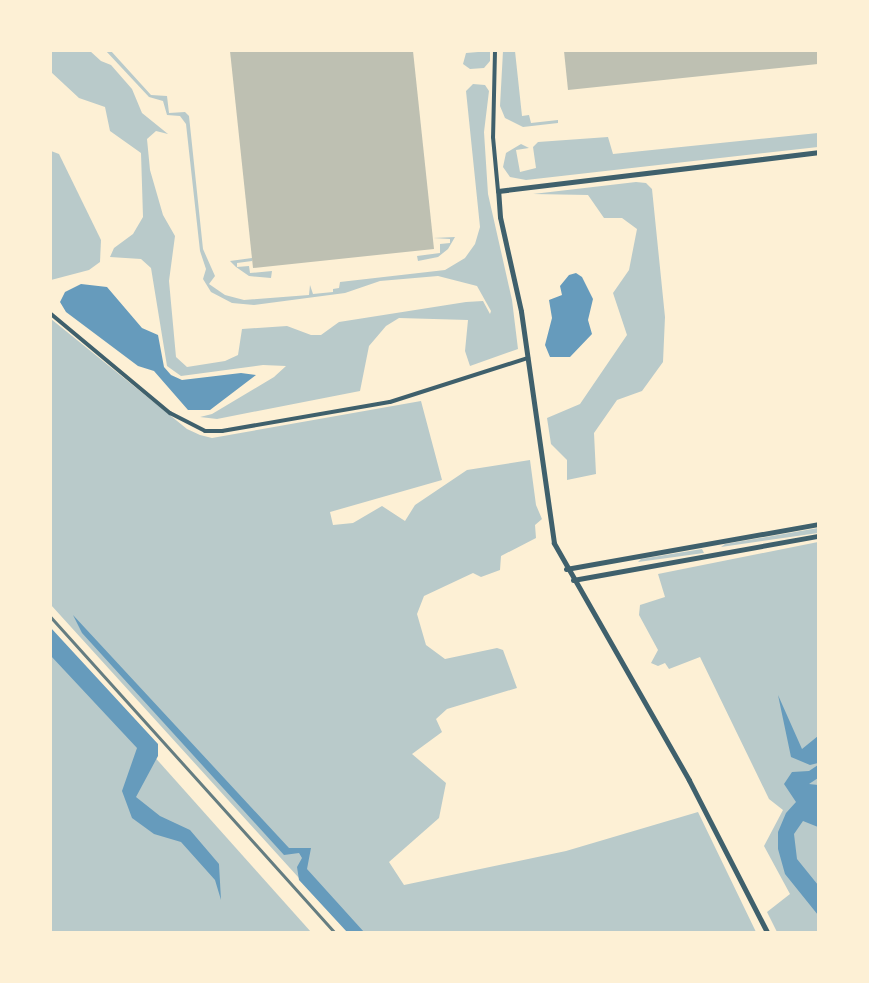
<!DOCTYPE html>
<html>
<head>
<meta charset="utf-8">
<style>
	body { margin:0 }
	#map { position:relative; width:869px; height:983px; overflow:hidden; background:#fdf0d5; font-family:Montserrat,sans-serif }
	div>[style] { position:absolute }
	.green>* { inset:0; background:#b9caca }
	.water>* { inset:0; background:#669bbc }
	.building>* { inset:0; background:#bec0b2 }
	.minor>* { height:4px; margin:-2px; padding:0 2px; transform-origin:2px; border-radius:2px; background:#3f606c }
	.tertiary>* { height:5px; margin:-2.5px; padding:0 2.5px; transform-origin:2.5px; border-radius:2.5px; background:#3f606c }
	.rail>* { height:2.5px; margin:-1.25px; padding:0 1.25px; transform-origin:1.25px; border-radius:1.25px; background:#657d81 }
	span { translate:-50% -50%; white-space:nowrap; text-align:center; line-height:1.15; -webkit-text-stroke:4px #fdf0d5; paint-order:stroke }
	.frame { position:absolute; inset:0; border:52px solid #fdf0d5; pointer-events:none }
</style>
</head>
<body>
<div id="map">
	<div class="green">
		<i style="clip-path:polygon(51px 51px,90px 51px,101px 61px,111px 65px,132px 89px,142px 113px,168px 134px,156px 131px,147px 139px,150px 170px,163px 215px,175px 236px,169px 281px,176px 357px,187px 367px,225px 361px,238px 355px,242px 329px,287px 326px,311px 335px,321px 335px,339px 322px,466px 302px,483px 301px,490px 314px,491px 311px,477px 286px,438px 276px,380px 281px,345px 293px,254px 305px,232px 303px,211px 292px,203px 279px,206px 269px,200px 251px,186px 124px,180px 116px,167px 115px,163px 101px,149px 97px,106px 51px,111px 51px,151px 95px,167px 96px,169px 113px,185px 112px,189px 116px,203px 249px,215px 276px,209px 284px,225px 295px,244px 300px,309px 295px,310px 285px,313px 294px,333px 292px,333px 289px,339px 288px,340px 282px,445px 270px,465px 258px,475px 244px,480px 227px,466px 91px,473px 84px,485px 85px,489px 91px,484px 132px,488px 194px,512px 300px,518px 349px,470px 366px,465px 351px,468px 320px,399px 318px,386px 326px,369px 346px,360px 391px,217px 419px,200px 417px,212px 414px,274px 377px,286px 366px,263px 365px,181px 376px,167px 366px,151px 268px,141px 259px,110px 257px,114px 248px,133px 234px,143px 217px,141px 153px,110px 131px,105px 107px,79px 98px,51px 72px)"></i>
		<i style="clip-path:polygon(490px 51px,490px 61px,484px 68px,470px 69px,463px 64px,466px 53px)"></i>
		<i style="clip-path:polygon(503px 51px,515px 51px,522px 116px,529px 115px,531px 123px,558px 120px,558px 123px,523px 127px,505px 118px,500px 106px)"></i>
		<i style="clip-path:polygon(818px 133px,818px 147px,526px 180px,510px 177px,503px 167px,506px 153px,521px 144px,529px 148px,516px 150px,520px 172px,536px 168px,533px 147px,538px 142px,608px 137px,613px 154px)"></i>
		<i style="clip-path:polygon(51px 151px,59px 154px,101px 240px,100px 262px,89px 270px,51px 280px)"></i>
		<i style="clip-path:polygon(636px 182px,646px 183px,652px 189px,665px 317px,663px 362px,642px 391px,617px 400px,594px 433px,596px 474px,567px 480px,567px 460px,551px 444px,547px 418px,580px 404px,627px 335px,613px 293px,629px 270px,637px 229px,622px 218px,604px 218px,588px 195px,533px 194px)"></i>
		<i style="clip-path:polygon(455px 237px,448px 249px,438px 257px,418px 261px,417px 256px,440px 253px,440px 244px,450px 243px,450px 239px,433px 238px)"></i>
		<i style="clip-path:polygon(252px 258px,252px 261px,237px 263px,237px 267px,249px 266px,250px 273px,272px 271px,271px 278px,249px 276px,236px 267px,230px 261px)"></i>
		<i style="clip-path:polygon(51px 319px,187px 429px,200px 435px,212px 438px,421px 401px,442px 480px,330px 512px,333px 525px,353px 523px,382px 506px,405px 521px,415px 505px,467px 470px,530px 460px,536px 505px,542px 519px,535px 525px,536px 538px,501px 556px,500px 570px,481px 577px,473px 573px,424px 596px,417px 614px,426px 645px,445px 659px,497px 648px,503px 650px,517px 688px,447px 709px,436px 719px,442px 732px,412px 754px,446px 783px,439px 818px,389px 862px,404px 885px,566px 851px,698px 812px,756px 932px,348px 932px,51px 605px)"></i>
		<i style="clip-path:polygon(818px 528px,818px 533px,721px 547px,725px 544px)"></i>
		<i style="clip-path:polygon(818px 542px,818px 932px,777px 932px,767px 912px,790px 894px,764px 846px,783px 810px,769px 799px,700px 657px,669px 669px,665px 663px,658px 666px,651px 663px,658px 650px,639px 615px,640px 605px,665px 597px,658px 574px)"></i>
		<i style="clip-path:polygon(702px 549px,704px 553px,638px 562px,641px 559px)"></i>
		<i style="clip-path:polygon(51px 641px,311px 932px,51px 932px)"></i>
	</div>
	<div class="water">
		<i style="clip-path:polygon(576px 273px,582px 277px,593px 299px,588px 320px,592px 334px,570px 357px,550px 357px,545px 345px,552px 318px,549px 300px,562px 295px,560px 286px,569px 275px)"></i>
		<i style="clip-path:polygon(81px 284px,107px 287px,142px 328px,158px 335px,164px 367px,171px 375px,182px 380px,241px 373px,256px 375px,210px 410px,188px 410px,154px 371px,138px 366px,66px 312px,60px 302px,65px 292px)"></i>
		<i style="clip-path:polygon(73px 615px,289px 848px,311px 848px,307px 869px,364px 932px,347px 932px,299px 880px,297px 867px,302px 858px,299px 853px,284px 855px,82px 633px)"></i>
		<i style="clip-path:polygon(51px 628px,158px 744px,158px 756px,136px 797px,160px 816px,190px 830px,219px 864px,221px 900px,215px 880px,181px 842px,154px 834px,132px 818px,122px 791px,137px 748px,51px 656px)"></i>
		<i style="clip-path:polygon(778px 695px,802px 749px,818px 736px,818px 763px,810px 765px,791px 757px)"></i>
		<i style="clip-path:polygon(818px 765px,818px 778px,809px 784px,818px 785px,818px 827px,803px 821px,794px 834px,797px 859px,818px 885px,818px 915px,785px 874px,778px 849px,778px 832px,786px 813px,796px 802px,784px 784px,792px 772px,809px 771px)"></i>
	</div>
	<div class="building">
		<i style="clip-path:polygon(230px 51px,413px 51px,434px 249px,253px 268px)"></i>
		<i style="clip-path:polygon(564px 51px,818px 51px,818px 64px,568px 90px)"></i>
	</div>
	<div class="minor">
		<i style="left:495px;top:51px;width:86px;rotate:91.3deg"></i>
		<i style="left:493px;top:137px;width:54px;rotate:84.7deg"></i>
		<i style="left:51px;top:314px;width:155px;rotate:39.8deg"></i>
		<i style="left:170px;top:413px;width:39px;rotate:27deg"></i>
		<i style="left:205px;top:431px;width:17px"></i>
		<i style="left:222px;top:431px;width:170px;rotate:-9.8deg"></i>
		<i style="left:390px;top:402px;width:145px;rotate:-17.7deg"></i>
	</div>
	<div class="tertiary">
		<i style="left:566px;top:569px;width:256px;rotate:-10.1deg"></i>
		<i style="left:573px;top:580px;width:249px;rotate:-10.2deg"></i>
		<i style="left:767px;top:932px;width:171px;rotate:-117.2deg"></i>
		<i style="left:689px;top:780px;width:273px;rotate:-119.7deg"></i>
		<i style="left:554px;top:543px;width:234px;rotate:-98.1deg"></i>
		<i style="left:521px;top:311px;width:96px;rotate:-102.6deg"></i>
		<i style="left:500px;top:217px;width:26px;rotate:-94deg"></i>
		<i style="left:498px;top:191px;width:322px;rotate:-6.9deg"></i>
	</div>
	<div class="rail">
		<i style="left:51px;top:617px;width:424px;rotate:48deg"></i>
	</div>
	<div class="frame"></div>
</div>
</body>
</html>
